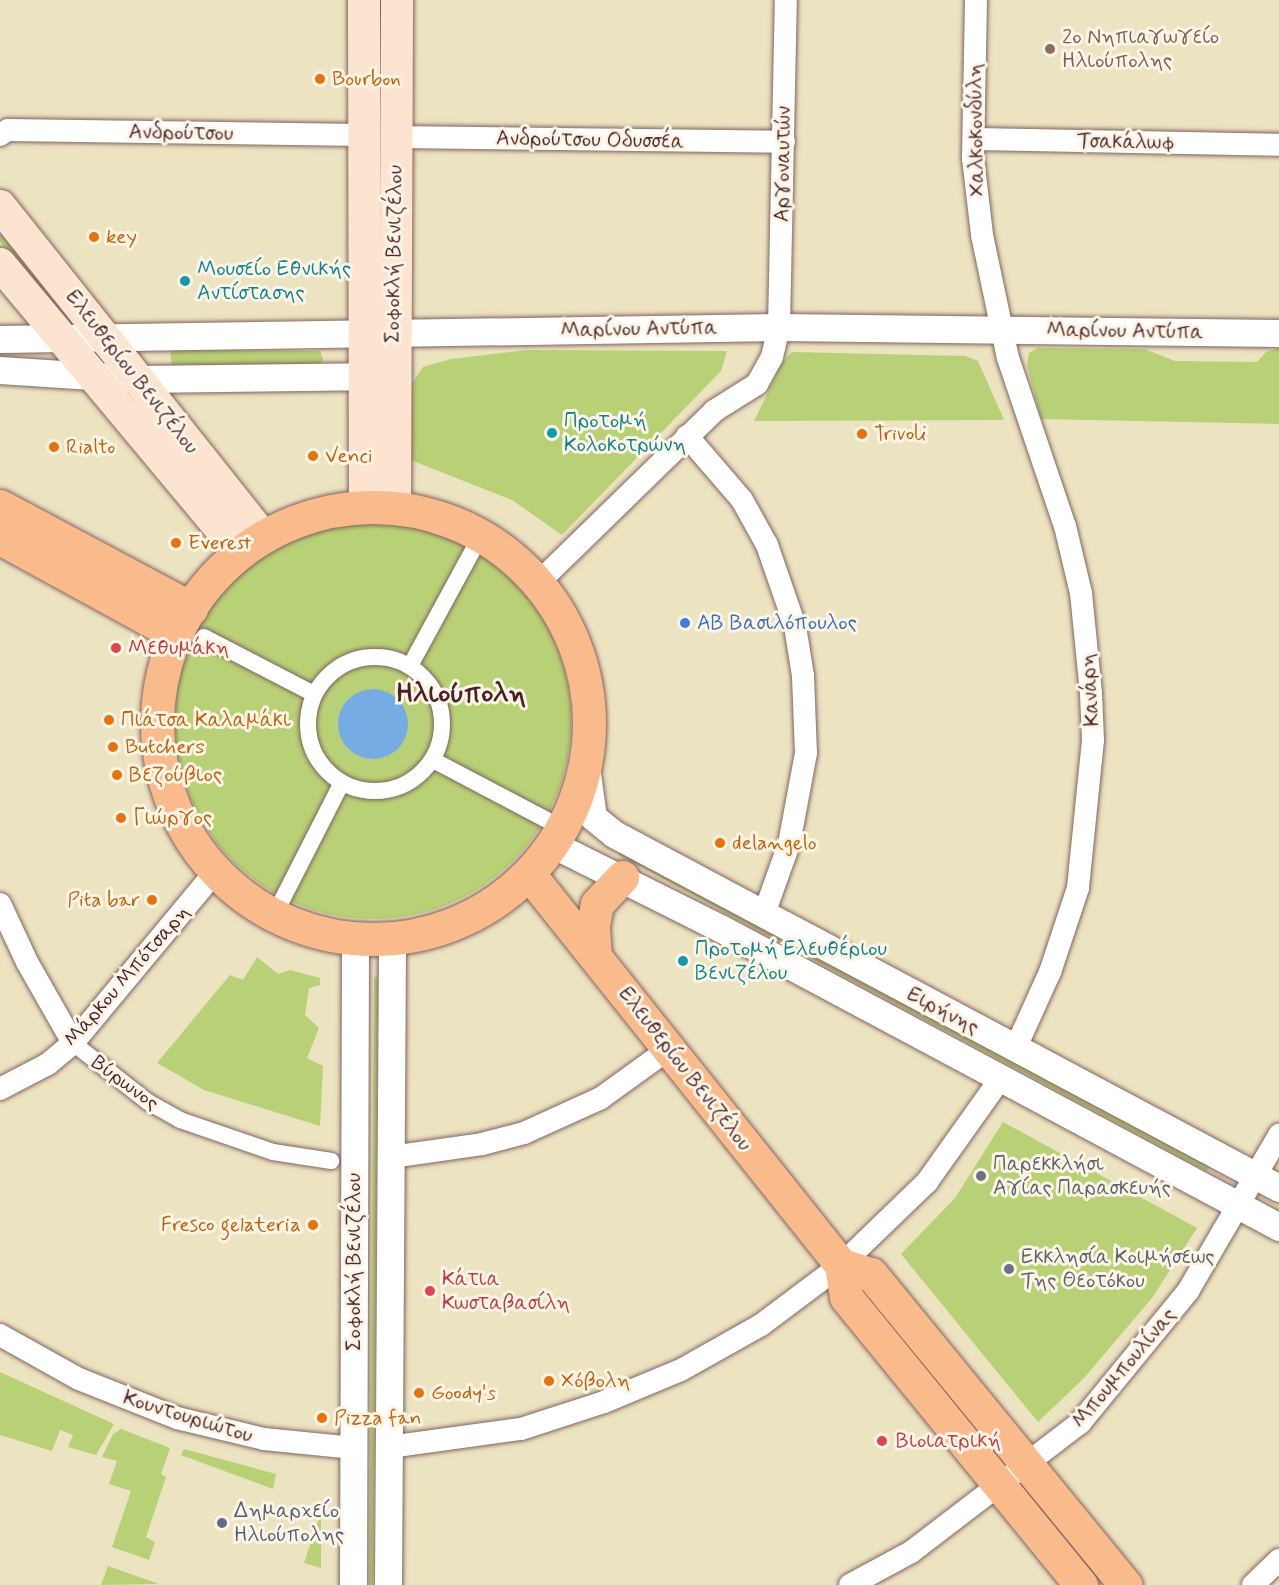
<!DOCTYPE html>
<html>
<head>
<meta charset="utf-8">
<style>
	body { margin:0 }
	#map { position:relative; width:1279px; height:1585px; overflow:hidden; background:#ece3c1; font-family:Mynerve,sans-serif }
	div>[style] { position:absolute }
	.green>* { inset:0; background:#b9d176 }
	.round { border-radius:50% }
	.water>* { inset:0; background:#74ace3 }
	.roads { filter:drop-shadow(0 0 2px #836460) drop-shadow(0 0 2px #836460) }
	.pedestrian>* { height:16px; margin:-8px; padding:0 8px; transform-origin:8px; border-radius:8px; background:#fff }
	.pedestrian>.ring { margin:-8px; padding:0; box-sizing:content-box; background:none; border:16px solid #fff; border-radius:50% }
	.minor>* { height:22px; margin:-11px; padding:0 11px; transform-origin:11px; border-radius:11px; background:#fff }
	.tertiary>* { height:27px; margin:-13.5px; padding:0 13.5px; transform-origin:13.5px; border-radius:13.5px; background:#fff }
	.secondary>* { height:32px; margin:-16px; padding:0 16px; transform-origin:16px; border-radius:16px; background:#fde4d1 }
	.primary>* { height:33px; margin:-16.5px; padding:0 16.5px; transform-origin:16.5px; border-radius:16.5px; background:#fabb8c }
	.primary>.ring { margin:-16.5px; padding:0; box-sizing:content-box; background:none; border:33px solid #fabb8c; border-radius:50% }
	.dots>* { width:16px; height:16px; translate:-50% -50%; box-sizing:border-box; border:3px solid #fcf5e5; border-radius:50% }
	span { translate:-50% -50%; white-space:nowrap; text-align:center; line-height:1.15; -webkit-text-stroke:6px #fcf5e5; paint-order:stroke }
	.education-label { font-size:21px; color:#785e54 }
	.left { translate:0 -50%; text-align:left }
	.food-label { font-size:21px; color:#c56008 }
	.right { translate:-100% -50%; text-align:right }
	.street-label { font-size:21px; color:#4a1f2b }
	.culture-label { font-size:21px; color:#0d838f }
	.shop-label { font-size:21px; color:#366cbe }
	.health-label { font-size:21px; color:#be3a42 }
	.worship-label { font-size:21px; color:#5b616d }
	.service-label { font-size:21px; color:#4e5e75 }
	.district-label { font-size:27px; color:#4a1f2b; font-weight:700 }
</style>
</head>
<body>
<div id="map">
	<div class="green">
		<i style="clip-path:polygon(0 233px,45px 288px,41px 291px,0 242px)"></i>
		<i style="clip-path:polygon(1038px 348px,1145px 349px,1175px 361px,1257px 362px,1266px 352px,1279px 348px,1279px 424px,1041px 419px,1027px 365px,1029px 353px)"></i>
		<i style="clip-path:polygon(170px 350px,320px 351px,323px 359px,319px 367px,172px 368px)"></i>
		<i style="clip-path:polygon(526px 350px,727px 351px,721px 371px,562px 535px,512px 500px,408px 459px,406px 392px,423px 367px,451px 359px)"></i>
		<i style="clip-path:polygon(792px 352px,965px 356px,978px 361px,1004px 420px,754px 421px,783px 361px)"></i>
		<i class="round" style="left:175px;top:523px;width:396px;height:396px"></i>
		<i style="clip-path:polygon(621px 850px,1210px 1167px,1206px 1171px,619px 855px)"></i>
		<i style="clip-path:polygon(257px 957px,278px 974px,290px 970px,320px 978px,320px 985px,309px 988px,305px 1015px,319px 1028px,307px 1058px,323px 1066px,320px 1126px,204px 1090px,157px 1063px,230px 975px,243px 980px)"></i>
		<i style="clip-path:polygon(374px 977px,378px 977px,373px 1585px,369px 1585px)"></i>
		<i style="clip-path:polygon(1003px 1122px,1197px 1228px,1152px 1298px,1084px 1378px,1038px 1422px,901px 1254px,955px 1198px)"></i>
		<i style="clip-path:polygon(862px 1286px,989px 1442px,985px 1445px,857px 1289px)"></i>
		<i style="clip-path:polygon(0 1372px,114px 1424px,96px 1455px,68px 1447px,73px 1435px,60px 1430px,52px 1451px,0 1435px)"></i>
		<i style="clip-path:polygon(121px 1429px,170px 1448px,161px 1474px,166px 1477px,146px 1537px,155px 1542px,149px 1560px,112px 1547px,131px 1491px,109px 1484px,117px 1461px,102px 1457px,113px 1434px)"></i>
		<i style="clip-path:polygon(184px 1449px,276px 1474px,273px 1489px,181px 1455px)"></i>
		<i style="clip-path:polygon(319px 1518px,321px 1519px,321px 1568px,304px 1563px)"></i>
		<i style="clip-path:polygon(108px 1566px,159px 1584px,101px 1585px)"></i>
	</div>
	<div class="water">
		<i class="round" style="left:338px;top:689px;width:70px;height:70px"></i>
	</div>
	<div class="roads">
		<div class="pedestrian">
			<i style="left:204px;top:637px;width:124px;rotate:27.4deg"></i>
			<i class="ring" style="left:308px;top:657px;width:118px;height:118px"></i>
			<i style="left:410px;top:666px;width:134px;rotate:-61.5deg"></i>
			<i style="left:433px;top:760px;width:129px;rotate:27.8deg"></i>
			<i style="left:281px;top:902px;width:132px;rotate:-63deg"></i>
			<i style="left:73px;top:1043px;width:95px;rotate:38.2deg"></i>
			<i style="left:148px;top:1102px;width:37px;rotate:29deg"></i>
			<i style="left:180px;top:1120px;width:98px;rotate:19deg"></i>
			<i style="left:273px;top:1152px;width:59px;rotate:8.8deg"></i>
		</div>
		<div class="minor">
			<i style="left:976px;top:0;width:158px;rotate:91.1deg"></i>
			<i style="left:973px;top:158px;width:78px;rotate:83.3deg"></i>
			<i style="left:982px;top:235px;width:126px;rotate:78.1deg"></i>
			<i style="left:1008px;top:358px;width:177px;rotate:71.3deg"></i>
			<i style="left:1065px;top:526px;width:69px;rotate:76.6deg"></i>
			<i style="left:1081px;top:593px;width:101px;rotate:84.3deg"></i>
			<i style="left:1091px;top:694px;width:46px;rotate:87.5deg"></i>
			<i style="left:1093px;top:740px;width:149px;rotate:95.8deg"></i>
			<i style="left:1078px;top:888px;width:89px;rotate:108.4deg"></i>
			<i style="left:1050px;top:972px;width:85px;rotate:114.4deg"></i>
			<i style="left:0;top:135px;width:9px;rotate:-32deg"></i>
			<i style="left:8px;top:130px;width:355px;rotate:0.8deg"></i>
			<i style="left:396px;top:137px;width:388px;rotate:0.7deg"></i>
			<i style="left:974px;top:139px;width:305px;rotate:1.1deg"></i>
			<i style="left:687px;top:436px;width:84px;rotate:49.3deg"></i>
			<i style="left:742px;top:500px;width:51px;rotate:60.9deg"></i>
			<i style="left:767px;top:545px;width:86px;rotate:70.9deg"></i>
			<i style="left:795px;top:626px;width:51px;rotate:80.9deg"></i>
			<i style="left:803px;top:676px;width:77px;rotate:87.8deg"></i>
			<i style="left:806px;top:753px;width:93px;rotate:100.6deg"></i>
			<i style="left:789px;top:844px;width:74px;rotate:109.7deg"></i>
			<i style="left:538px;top:583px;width:246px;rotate:-44.3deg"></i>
			<i style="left:714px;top:411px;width:51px;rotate:-32.1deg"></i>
			<i style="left:757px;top:384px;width:31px;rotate:-61deg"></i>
			<i style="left:772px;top:357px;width:31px;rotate:-77deg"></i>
			<i style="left:779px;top:327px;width:327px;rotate:-88.8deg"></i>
			<i style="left:0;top:904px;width:64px;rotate:65deg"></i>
			<i style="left:27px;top:962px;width:93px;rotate:60.4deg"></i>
			<i style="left:0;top:1089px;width:54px;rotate:-27.5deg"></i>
			<i style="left:48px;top:1064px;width:33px;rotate:-40deg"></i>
			<i style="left:73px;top:1043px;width:224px;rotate:-50.3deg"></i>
			<i style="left:391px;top:1157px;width:92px;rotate:-8.1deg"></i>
			<i style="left:482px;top:1144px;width:43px;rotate:-14.7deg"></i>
			<i style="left:524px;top:1133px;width:85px;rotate:-24.4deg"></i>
			<i style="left:601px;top:1098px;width:84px;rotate:-35.8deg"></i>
			<i style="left:0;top:1335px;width:90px;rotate:29.1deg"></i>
			<i style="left:79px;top:1379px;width:105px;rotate:21.7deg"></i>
			<i style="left:177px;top:1418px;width:89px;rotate:13.6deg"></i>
			<i style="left:264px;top:1439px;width:90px;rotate:5.7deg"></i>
			<i style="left:389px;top:1447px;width:133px;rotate:-7.8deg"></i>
			<i style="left:521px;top:1429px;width:87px;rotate:-18deg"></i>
			<i style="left:604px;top:1402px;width:83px;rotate:-22.6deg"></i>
			<i style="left:681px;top:1370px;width:92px;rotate:-29.4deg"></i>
			<i style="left:761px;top:1325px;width:100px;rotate:-36.9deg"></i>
			<i style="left:841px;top:1265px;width:120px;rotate:-44deg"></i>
			<i style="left:927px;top:1182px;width:128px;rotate:-54.6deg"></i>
			<i style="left:850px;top:1585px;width:69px;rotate:-28.4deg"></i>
			<i style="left:911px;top:1552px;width:213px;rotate:-37.4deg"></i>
			<i style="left:1080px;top:1423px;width:171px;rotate:-50.7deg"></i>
			<i style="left:1188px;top:1291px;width:181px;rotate:-59.7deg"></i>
			<i style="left:1253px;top:1585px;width:36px;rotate:-44deg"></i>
		</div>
		<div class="tertiary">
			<i style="left:0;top:339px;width:779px;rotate:-0.88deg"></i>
			<i style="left:779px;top:327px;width:500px;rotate:0.69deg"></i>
			<i style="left:0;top:370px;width:138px;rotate:3.7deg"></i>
			<i style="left:138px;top:379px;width:247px;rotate:-0.7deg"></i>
			<i style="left:586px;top:767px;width:50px;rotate:82deg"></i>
			<i style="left:593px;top:817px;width:27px;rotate:39deg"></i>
			<i style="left:614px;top:834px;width:753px;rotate:28.03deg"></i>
			<i style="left:552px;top:844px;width:188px;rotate:26.6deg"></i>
			<i style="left:720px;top:928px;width:634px;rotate:28.14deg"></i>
			<i style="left:353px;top:1585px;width:646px;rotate:-89.82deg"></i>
			<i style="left:388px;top:1585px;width:644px;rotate:-89.64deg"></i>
		</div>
		<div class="secondary">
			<i style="left:364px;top:0;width:507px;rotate:89.89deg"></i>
			<i style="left:0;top:206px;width:424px;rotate:51.5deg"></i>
			<i style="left:0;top:264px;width:376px;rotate:50.2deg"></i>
			<i style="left:395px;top:508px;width:508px;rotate:-89.77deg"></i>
		</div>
		<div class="primary">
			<i style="left:0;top:506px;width:217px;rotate:28.1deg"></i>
			<i class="ring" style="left:157px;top:507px;width:399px;height:399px"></i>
			<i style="left:0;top:538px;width:200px;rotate:28.7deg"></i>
			<i style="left:529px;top:874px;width:500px;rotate:51.41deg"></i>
			<i style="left:841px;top:1265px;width:32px;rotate:81deg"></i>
			<i style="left:846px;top:1297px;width:372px;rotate:50.8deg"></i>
			<i style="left:595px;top:956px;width:30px;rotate:-94deg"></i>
			<i style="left:593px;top:926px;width:22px;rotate:-80deg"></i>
			<i style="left:597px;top:904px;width:37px;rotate:-47deg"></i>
			<i style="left:841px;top:1265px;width:31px;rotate:17deg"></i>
			<i style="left:871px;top:1274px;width:402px;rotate:50.7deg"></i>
		</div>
	</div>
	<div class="dots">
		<i style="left:1050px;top:49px;background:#8d6e63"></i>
		<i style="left:320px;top:79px;background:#e8710a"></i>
		<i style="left:94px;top:237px;background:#e8710a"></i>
		<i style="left:185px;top:281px;background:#0f9aa8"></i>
		<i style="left:552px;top:433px;background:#0f9aa8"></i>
		<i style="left:862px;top:434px;background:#e8710a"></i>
		<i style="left:54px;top:447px;background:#e8710a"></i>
		<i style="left:313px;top:456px;background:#e8710a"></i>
		<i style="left:176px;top:543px;background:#e8710a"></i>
		<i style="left:685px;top:623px;background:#3f7fe0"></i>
		<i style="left:116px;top:648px;background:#e0444e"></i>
		<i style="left:109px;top:720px;background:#e8710a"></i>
		<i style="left:113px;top:747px;background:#e8710a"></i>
		<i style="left:117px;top:775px;background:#e8710a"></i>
		<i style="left:121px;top:818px;background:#e8710a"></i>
		<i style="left:720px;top:843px;background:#e8710a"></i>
		<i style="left:152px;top:900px;background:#e8710a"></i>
		<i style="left:683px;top:961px;background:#0f9aa8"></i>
		<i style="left:981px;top:1176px;background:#6b7280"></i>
		<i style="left:313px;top:1225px;background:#e8710a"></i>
		<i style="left:1009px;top:1269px;background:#6b7280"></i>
		<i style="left:430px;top:1291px;background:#e0444e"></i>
		<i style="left:549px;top:1381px;background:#e8710a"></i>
		<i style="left:419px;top:1393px;background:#e8710a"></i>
		<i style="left:322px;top:1418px;background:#e8710a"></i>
		<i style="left:882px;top:1441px;background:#e0444e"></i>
		<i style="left:222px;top:1523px;background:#5c6f8a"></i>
	</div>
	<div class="education-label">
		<span class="left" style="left:1062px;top:49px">2ο Νηπιαγωγείο<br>Ηλιούπολης</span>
	</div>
	<div class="food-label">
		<span class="left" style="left:332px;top:79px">Bourbon</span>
		<span class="left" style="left:106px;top:237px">key</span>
		<span class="left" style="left:874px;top:434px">Trivoli</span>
		<span class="left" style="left:66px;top:447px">Rialto</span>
		<span class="left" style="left:325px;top:456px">Venci</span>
		<span class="left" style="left:188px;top:543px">Everest</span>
		<span class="left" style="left:121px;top:720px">Πιάτσα Καλαμάκι</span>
		<span class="left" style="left:125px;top:747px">Butchers</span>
		<span class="left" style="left:129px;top:775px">Βεζούβιος</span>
		<span class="left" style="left:133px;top:818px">Γιώργος</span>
		<span class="left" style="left:732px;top:843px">delangelo</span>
		<span class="right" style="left:140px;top:900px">Pita bar</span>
		<span class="right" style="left:301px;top:1225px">Fresco gelateria</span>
		<span class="left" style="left:561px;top:1381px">Χόβολη</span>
		<span class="left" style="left:431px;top:1393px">Goody's</span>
		<span class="left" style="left:334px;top:1418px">Pizza fan</span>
	</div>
	<div class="street-label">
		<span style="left:976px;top:130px;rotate:-91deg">Χαλκοκονδύλη</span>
		<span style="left:181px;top:133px;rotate:1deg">Ανδρούτσου</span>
		<span style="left:590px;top:140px;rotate:1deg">Ανδρούτσου Οδυσσέα</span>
		<span style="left:1126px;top:142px;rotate:1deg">Τσακάλωφ</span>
		<span style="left:783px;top:164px;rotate:-89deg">Αργοναυτών</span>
		<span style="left:394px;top:254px;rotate:-89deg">Σοφοκλή Βενιζέλου</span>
		<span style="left:639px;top:329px;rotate:-1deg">Μαρίνου Αντύπα</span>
		<span style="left:1125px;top:331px;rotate:1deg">Μαρίνου Αντύπα</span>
		<span style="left:132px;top:372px;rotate:52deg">Ελευθερίου Βενιζέλου</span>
		<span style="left:1090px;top:690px;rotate:-94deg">Κανάρη</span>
		<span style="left:127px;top:976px;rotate:-49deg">Μάρκου Μπότσαρη</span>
		<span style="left:943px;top:1011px;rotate:28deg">Ειρήνης</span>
		<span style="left:685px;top:1069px;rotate:52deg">Ελευθερίου Βενιζέλου</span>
		<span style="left:125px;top:1083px;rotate:36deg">Βύρωνος</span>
		<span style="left:354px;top:1262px;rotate:-90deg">Σοφοκλή Βενιζέλου</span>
		<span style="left:1124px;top:1368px;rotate:-50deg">Μπουμπουλίνας</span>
		<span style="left:188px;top:1417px;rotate:17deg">Κουντουριώτου</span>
	</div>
	<div class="culture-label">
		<span class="left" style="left:197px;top:281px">Μουσείο Εθνικής<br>Αντίστασης</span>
		<span class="left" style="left:564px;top:433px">Προτομή<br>Κολοκοτρώνη</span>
		<span class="left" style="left:695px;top:961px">Προτομή Ελευθέριου<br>Βενιζέλου</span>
	</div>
	<div class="shop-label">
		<span class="left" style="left:697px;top:623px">ΑΒ Βασιλόπουλος</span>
	</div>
	<div class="health-label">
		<span class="left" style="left:128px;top:648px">Μεθυμάκη</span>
		<span class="left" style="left:442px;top:1291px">Κάτια<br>Κωσταβασίλη</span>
		<span class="left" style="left:896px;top:1441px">Βιοιατρική</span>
	</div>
	<div class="worship-label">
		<span class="left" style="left:993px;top:1176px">Παρεκκλήσι<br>Αγίας Παρασκευής</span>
		<span class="left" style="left:1021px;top:1269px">Εκκλησία Κοιμήσεως<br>Της Θεοτόκου</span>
	</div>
	<div class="service-label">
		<span class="left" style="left:234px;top:1523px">Δημαρχείο<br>Ηλιούπολης</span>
	</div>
	<div class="district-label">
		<span style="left:461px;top:695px">Ηλιούπολη</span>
	</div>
</div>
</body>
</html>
